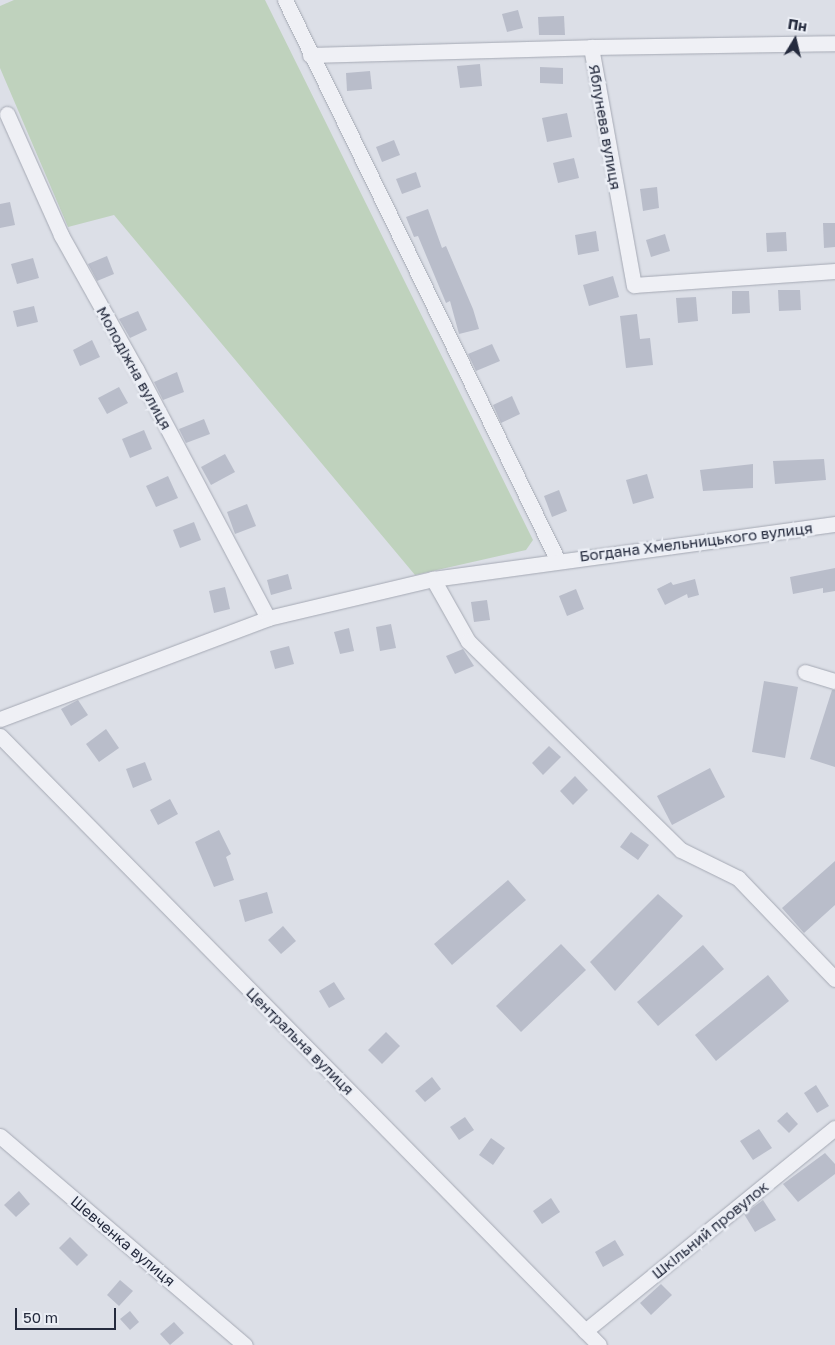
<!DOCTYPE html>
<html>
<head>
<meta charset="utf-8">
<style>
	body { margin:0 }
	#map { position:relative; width:835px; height:1345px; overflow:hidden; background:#dcdfe7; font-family:"Golos Text",sans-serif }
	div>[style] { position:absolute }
	.green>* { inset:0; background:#bfd2bd }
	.building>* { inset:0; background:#b9bdca }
	.roads { filter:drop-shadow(0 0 1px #a5a9b4) drop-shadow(0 0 1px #a5a9b4) }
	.minor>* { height:15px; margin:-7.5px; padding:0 7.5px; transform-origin:7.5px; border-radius:7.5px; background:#eff0f5 }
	span { translate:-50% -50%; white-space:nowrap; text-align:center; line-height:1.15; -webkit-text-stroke:5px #ebeef5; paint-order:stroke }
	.street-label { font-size:15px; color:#252b3e }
	.north { position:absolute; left:770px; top:15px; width:50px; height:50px; -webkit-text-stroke:4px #ebeef5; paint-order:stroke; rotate:9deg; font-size:14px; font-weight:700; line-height:20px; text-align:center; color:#252b3e }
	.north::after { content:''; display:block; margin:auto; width:18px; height:22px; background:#252b3e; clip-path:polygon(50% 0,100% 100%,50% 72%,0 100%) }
	.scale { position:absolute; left:15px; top:1308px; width:101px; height:22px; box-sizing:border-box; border:2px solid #252b3e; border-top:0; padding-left:6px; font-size:15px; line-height:18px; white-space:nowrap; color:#252b3e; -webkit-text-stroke:4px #ebeef5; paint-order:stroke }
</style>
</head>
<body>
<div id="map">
	<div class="green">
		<i style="clip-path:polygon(14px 0,265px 0,533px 540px,526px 550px,415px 575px,114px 215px,68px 227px,0 68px,0 6px)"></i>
	</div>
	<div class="building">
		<i style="clip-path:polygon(518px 10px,523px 28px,507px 32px,502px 14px)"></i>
		<i style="clip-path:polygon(564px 16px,565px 35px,539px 35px,538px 17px)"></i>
		<i style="clip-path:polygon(480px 64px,482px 86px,460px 88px,457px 66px)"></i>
		<i style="clip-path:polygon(540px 67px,563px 68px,563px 84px,540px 83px)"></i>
		<i style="clip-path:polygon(370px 71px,372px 89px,347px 91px,346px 73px)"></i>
		<i style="clip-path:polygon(567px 113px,572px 137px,547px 142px,542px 118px)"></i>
		<i style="clip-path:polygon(394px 140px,400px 155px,382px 162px,376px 147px)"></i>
		<i style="clip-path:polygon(574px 158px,579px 178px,558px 183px,553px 163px)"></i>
		<i style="clip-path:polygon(416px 172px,421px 187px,402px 194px,396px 179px)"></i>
		<i style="clip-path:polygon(657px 187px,659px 208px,643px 211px,640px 189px)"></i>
		<i style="clip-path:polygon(10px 202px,15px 225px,0 228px,0 204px)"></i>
		<i style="clip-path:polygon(428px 209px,442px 248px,446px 246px,473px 309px,479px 329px,459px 334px,450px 301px,446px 303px,418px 236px,414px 237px,406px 217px)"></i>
		<i style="clip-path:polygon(823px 223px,835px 223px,835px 247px,824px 248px)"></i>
		<i style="clip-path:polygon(596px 231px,599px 251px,578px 255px,575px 235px)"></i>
		<i style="clip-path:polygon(786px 232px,787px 251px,767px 252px,766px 233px)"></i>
		<i style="clip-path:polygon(665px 234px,670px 251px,651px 257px,646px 240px)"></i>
		<i style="clip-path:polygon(107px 256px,114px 274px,97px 281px,88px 264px)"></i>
		<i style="clip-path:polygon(33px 258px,39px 278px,17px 284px,11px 264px)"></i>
		<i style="clip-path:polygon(613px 276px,619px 297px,589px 306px,583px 285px)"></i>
		<i style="clip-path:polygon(778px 290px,800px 290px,801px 310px,779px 311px)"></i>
		<i style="clip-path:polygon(732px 291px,749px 291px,750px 313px,732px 314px)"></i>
		<i style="clip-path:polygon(696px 297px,698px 321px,678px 323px,676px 298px)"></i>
		<i style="clip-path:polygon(34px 306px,38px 322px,17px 327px,13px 311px)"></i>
		<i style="clip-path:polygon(138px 311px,147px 330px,130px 338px,119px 319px)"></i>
		<i style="clip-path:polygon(637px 314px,640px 339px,650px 338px,653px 365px,626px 368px,620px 316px)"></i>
		<i style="clip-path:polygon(92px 340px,100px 357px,80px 366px,73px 350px)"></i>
		<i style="clip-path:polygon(492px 344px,500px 361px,476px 371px,468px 354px)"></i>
		<i style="clip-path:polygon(177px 372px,184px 392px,163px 400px,154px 382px)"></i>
		<i style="clip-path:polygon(119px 387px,128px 403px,107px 414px,98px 398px)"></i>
		<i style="clip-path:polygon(512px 396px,520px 414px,501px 423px,493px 405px)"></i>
		<i style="clip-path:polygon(204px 419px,210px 434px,186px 443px,179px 429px)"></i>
		<i style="clip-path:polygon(144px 430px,152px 449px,130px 458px,122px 439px)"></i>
		<i style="clip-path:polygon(225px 454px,235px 472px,211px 485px,201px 467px)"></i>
		<i style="clip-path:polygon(824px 459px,826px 480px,775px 484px,773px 461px)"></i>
		<i style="clip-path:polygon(753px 464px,753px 488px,703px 491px,700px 470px)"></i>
		<i style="clip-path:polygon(647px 474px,654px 498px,633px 504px,626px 480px)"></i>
		<i style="clip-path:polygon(168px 476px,178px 498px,156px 507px,146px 486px)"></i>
		<i style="clip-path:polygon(559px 490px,567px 511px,552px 517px,544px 496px)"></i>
		<i style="clip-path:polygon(247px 504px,256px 526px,235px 534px,227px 512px)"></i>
		<i style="clip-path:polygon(194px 522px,201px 540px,180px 548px,173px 530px)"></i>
		<i style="clip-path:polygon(835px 568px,835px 591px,823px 593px,823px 588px,793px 594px,790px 577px)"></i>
		<i style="clip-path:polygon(288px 574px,292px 589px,271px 595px,267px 580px)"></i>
		<i style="clip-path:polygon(695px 579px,699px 595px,688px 598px,687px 594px,665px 605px,657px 589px,671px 582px,673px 585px)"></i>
		<i style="clip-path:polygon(225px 587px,230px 609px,214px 613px,209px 591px)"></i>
		<i style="clip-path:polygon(576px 589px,584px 609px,567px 616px,559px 596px)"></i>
		<i style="clip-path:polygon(487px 600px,490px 620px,474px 622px,471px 602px)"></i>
		<i style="clip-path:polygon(391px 624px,396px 648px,380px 651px,376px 627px)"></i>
		<i style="clip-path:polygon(349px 628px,354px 651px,340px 654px,334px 632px)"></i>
		<i style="clip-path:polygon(289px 646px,294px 664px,275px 669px,270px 651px)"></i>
		<i style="clip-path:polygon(463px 649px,474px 666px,455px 674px,446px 656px)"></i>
		<i style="clip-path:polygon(764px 681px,798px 687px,785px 758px,752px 752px)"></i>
		<i style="clip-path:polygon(832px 690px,835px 690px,835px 767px,810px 759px)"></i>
		<i style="clip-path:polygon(78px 700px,88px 715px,71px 726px,61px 709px)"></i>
		<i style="clip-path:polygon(106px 729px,119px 748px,99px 762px,86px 744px)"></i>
		<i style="clip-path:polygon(549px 746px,561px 757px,543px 775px,532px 763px)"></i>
		<i style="clip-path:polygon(145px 762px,152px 780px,133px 788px,126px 769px)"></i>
		<i style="clip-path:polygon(710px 768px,725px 797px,672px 825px,657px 796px)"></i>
		<i style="clip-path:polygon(575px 776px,588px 790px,573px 805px,560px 791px)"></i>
		<i style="clip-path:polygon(170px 799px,178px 814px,158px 825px,150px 810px)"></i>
		<i style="clip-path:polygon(219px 830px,231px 854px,226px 857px,234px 880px,214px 887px,195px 842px)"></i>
		<i style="clip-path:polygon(631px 832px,649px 845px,638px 860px,620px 847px)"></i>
		<i style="clip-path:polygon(835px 861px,835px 905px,804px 933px,782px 908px)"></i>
		<i style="clip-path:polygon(508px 880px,526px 900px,452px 965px,434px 944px)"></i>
		<i style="clip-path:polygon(267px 892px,273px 913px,245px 922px,239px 900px)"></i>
		<i style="clip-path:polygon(658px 894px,683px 916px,615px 991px,590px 962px)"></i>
		<i style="clip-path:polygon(283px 926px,296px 941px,281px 954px,268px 940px)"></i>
		<i style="clip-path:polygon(561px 944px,586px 970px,521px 1032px,496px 1006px)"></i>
		<i style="clip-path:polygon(703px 945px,724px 969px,658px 1026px,637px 1002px)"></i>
		<i style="clip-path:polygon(768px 975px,789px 1001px,716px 1061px,695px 1035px)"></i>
		<i style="clip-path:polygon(334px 982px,345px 999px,329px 1008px,319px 991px)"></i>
		<i style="clip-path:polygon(386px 1032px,400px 1046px,382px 1064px,368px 1050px)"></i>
		<i style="clip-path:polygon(432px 1077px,441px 1089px,425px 1102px,415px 1091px)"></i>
		<i style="clip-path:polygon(816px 1085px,829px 1106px,817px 1113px,804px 1093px)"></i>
		<i style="clip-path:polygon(787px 1112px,798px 1124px,789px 1133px,777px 1121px)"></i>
		<i style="clip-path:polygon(465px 1117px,474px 1130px,459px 1140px,450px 1127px)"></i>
		<i style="clip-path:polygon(759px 1129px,772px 1148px,753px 1160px,740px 1141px)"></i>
		<i style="clip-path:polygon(491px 1138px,505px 1148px,493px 1165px,479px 1155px)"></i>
		<i style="clip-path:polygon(825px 1153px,835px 1164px,835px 1174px,798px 1202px,783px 1184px)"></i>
		<i style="clip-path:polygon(19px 1191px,30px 1204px,16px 1217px,4px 1205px)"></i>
		<i style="clip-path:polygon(551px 1198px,560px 1212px,542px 1224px,533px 1211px)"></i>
		<i style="clip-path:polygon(763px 1200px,776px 1220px,755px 1232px,744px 1214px)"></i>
		<i style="clip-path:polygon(70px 1237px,88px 1255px,77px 1266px,59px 1248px)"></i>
		<i style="clip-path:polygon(615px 1240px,624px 1255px,603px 1267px,595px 1252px)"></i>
		<i style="clip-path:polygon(120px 1280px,133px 1291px,119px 1306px,107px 1295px)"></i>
		<i style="clip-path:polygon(661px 1284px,672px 1295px,651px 1315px,640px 1303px)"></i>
		<i style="clip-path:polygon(130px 1311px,139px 1322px,130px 1330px,120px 1319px)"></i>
		<i style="clip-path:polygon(174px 1322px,184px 1333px,170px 1345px,160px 1334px)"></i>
	</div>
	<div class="roads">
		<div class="minor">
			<i style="left:285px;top:0;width:622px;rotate:64.05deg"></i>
			<i style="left:591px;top:47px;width:244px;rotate:-0.9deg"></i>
			<i style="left:310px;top:55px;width:281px;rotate:-1.6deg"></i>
			<i style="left:591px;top:47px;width:242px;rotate:79.8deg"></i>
			<i style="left:634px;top:285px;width:201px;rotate:-4deg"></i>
			<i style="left:7px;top:114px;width:133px;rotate:65.9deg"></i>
			<i style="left:61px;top:235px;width:154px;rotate:60.8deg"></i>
			<i style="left:136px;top:369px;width:282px;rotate:62.1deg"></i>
			<i style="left:433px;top:579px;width:71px;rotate:60.6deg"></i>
			<i style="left:468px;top:641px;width:298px;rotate:44.5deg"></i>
			<i style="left:681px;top:850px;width:64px;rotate:26.2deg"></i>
			<i style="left:738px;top:878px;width:140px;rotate:46.2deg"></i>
			<i style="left:805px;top:672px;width:31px;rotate:17deg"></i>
			<i style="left:0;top:719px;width:286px;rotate:-20.6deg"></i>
			<i style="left:268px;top:618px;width:170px;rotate:-13.3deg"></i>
			<i style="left:433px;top:579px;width:406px;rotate:-7.8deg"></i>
			<i style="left:0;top:736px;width:854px;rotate:45.47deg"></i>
			<i style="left:0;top:1136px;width:322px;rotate:40.5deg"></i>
			<i style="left:585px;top:1331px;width:322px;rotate:-39.1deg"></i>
		</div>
	</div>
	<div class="street-label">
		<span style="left:605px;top:127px;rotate:80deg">Яблунева вулиця</span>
		<span style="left:134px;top:368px;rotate:61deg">Молодіжна вулиця</span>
		<span style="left:696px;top:542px;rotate:-7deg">Богдана Хмельницького вулиця</span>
		<span style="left:300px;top:1041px;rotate:45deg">Центральна вулиця</span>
		<span style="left:710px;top:1230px;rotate:-39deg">Шкільний провулок</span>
		<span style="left:123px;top:1241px;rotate:40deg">Шевченка вулиця</span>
	</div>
	<div class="north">Пн</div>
	<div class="scale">50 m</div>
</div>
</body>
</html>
